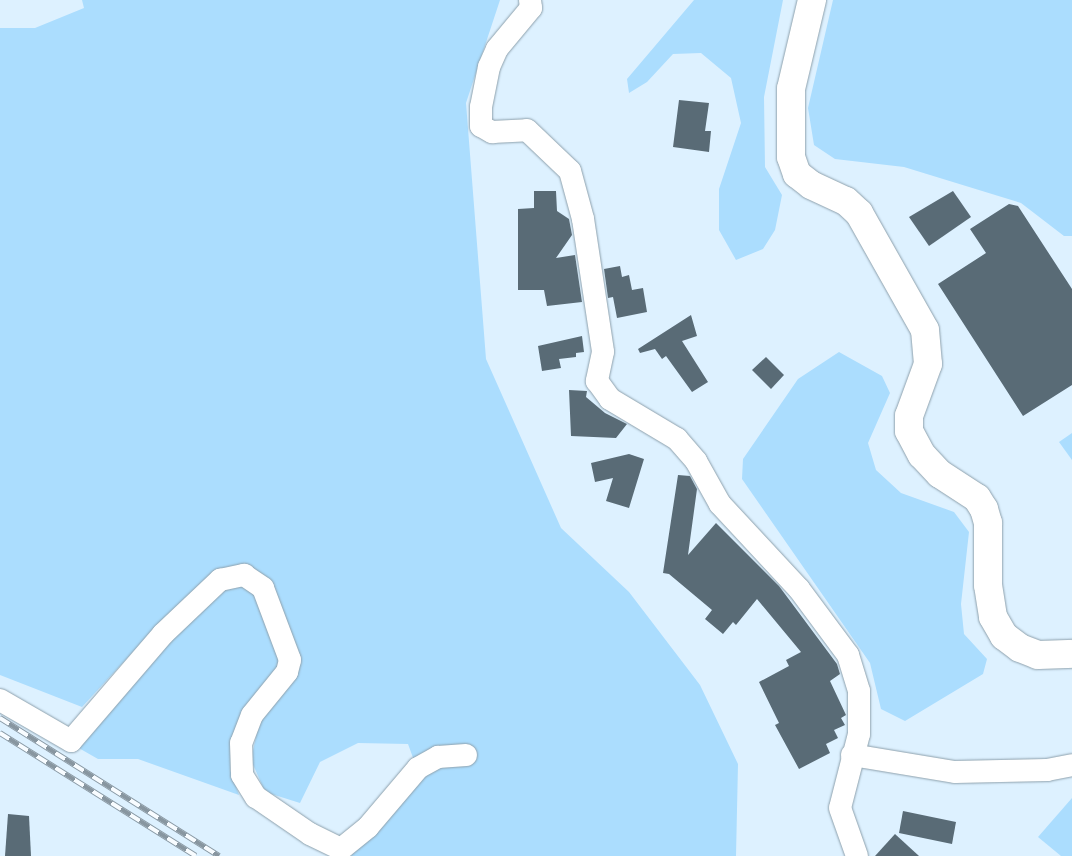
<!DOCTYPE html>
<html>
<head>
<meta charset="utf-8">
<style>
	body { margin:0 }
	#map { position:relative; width:1072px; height:856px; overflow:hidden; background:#ddf1ff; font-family:Poppins,sans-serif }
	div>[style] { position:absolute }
	.green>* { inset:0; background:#abddfe }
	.building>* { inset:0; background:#596b76 }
	.roads { filter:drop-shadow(0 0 1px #8da0ac) drop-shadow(0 0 1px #8da0ac) }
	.street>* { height:22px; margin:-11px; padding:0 11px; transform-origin:11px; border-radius:11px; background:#fff }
	.secondary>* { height:28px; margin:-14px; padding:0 14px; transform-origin:14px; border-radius:14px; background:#fff }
	.rail>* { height:5.5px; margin-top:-2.75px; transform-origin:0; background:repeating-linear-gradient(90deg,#f8fcff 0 11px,#8896a0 0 22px); box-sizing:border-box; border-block:1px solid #8896a0 }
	span { translate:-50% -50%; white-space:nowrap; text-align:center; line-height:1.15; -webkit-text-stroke:5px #f8fcff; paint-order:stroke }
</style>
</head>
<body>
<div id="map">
	<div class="green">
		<i style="clip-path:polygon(82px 0,500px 0,466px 103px,486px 359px,561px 528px,629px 592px,700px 685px,738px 764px,736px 856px,351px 856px,420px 777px,408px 744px,358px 743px,320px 762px,300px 803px,265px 792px,251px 760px,260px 718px,296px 661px,244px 573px,155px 628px,82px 707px,0 675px,0 28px,35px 28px,84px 8px)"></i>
		<i style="clip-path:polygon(694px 0,783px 0,764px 97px,765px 167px,782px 195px,775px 230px,763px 249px,736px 260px,719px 230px,719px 189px,741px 123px,731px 78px,701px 53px,673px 54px,647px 82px,629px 93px,627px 79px)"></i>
		<i style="clip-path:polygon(833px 0,1072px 0,1072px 236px,1064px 236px,1021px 203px,904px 167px,835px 159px,814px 145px,808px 108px)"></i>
		<i style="clip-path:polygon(839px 352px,882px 376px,890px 393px,868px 443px,876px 470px,901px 493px,954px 512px,969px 532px,961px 604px,964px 634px,987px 659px,983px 674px,905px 721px,881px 709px,870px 663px,742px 479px,743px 459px,798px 379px)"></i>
		<i style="clip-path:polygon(1072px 433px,1072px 460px,1059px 442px)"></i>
		<i style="clip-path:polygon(243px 582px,257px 592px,281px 658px,280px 669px,231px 741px,230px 770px,239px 795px,138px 759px,98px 759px,77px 747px,164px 641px,223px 585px)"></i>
		<i style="clip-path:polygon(1072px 798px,1072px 856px,1061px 856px,1038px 837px)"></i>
	</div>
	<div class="building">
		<i style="clip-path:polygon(679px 100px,709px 103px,705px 131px,711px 131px,709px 152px,673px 147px)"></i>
		<i style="clip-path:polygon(534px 191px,556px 191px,557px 211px,569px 219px,572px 235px,556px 258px,575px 255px,582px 302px,547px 306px,544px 290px,518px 290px,518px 209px,534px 208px)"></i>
		<i style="clip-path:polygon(953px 191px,971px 217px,929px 246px,909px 217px)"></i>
		<i style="clip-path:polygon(1009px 204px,1018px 206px,1072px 289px,1072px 385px,1023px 416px,938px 284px,986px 253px,970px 229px)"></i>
		<i style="clip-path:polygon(620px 266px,622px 277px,629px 275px,632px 290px,643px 288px,647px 312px,617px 318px,613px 297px,608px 298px,604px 269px)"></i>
		<i style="clip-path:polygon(691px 315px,697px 336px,682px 341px,708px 382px,692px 392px,666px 356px,662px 359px,655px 349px,640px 353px,638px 349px)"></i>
		<i style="clip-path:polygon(582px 336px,584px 352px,576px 353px,576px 357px,559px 359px,561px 368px,542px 371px,538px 346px)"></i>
		<i style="clip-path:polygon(766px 357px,784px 375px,771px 389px,752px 370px)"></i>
		<i style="clip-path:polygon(569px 390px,587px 391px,586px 397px,605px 413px,627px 424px,616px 438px,571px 436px)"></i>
		<i style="clip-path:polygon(629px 454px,644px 459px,629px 508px,606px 501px,613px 478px,595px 482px,591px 463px)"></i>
		<i style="clip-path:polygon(678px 475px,690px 476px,697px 489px,688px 555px,716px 523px,779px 586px,837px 664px,840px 674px,830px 681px,846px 715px,841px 718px,845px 725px,834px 730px,838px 738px,826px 744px,830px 753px,799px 769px,775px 725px,779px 723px,759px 682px,789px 666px,786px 660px,801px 652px,757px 599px,736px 625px,733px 622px,723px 634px,705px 619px,712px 610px,669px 574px,663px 573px)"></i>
		<i style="clip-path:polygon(903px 811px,956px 822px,952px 844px,899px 833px)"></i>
		<i style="clip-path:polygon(8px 814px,29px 816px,31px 856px,5px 856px)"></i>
		<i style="clip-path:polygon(895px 834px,919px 856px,875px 856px)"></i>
	</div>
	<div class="roads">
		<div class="street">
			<i style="left:530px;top:0;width:8px;rotate:83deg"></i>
			<i style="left:531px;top:8px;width:53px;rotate:129.7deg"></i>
			<i style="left:497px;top:49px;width:20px;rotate:114deg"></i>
			<i style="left:489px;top:67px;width:41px;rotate:101.3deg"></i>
			<i style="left:481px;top:107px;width:19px;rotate:90deg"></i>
			<i style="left:481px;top:126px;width:13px;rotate:29deg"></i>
			<i style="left:492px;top:132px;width:35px;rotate:-3deg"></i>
			<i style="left:527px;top:130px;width:59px;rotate:43.6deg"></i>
			<i style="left:570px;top:171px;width:50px;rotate:74.8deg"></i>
			<i style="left:583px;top:219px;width:134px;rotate:81.4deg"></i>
			<i style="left:603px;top:352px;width:30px;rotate:102deg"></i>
			<i style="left:597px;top:381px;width:22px;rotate:54deg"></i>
			<i style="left:610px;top:399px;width:78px;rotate:30.8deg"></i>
			<i style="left:677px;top:439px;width:29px;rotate:49deg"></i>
			<i style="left:696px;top:461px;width:49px;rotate:60.8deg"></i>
			<i style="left:720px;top:504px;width:116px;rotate:47.1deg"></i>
			<i style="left:799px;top:589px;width:82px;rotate:53.4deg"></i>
			<i style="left:848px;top:655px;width:38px;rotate:73deg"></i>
			<i style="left:859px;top:691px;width:43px;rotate:90deg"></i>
			<i style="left:859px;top:734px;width:76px;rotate:104.4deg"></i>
			<i style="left:840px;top:808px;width:51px;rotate:70.5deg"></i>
			<i style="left:0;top:700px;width:82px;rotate:30deg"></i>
			<i style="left:71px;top:741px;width:141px;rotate:-49.3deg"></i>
			<i style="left:163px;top:634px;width:79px;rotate:-43.5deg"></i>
			<i style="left:220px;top:580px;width:25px;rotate:-12deg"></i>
			<i style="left:244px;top:575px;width:23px;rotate:34deg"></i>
			<i style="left:263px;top:588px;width:77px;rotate:69.4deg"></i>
			<i style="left:290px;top:660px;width:12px;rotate:104deg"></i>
			<i style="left:287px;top:672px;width:55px;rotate:129.1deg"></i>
			<i style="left:252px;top:715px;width:30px;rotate:111deg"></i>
			<i style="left:241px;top:743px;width:32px;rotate:88deg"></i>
			<i style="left:242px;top:775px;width:26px;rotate:58deg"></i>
			<i style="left:256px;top:797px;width:65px;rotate:34.4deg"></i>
			<i style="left:310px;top:834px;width:34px;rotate:26deg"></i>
			<i style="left:341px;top:849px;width:35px;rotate:-39deg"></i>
			<i style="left:368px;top:827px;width:77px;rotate:-49.7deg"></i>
			<i style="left:418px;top:768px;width:23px;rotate:-29deg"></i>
			<i style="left:438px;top:757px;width:28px;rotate:-4deg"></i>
			<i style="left:852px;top:755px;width:104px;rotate:9.4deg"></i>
			<i style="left:955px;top:772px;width:92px;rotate:-1.2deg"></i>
			<i style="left:1047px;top:770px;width:25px;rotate:-11deg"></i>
		</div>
		<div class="secondary">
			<i style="left:812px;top:0;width:91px;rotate:103.3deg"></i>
			<i style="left:791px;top:89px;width:68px;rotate:90deg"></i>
			<i style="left:791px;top:157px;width:18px;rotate:71deg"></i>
			<i style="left:797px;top:174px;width:18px;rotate:38deg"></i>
			<i style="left:811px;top:185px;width:38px;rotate:25deg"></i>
			<i style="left:846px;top:201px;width:18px;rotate:43deg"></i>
			<i style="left:859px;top:213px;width:134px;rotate:60.6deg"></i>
			<i style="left:925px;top:330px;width:34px;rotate:85deg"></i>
			<i style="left:928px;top:364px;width:55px;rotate:110.1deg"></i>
			<i style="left:909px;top:416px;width:15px;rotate:90deg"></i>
			<i style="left:909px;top:431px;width:27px;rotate:62deg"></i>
			<i style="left:922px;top:455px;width:26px;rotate:47deg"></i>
			<i style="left:940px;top:474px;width:44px;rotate:33deg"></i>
			<i style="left:977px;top:498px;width:13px;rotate:58deg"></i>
			<i style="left:984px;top:509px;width:15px;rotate:74deg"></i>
			<i style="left:988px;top:523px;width:62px;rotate:90deg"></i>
			<i style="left:988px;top:585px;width:32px;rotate:81deg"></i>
			<i style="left:993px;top:617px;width:22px;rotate:60deg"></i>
			<i style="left:1004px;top:636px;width:20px;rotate:37deg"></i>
			<i style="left:1020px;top:648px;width:19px;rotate:21deg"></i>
			<i style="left:1038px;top:655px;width:34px;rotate:-2deg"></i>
		</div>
	</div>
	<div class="rail">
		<i style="left:0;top:718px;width:259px;rotate:32.2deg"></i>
		<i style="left:0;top:733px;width:231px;rotate:32.1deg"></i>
	</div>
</div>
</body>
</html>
